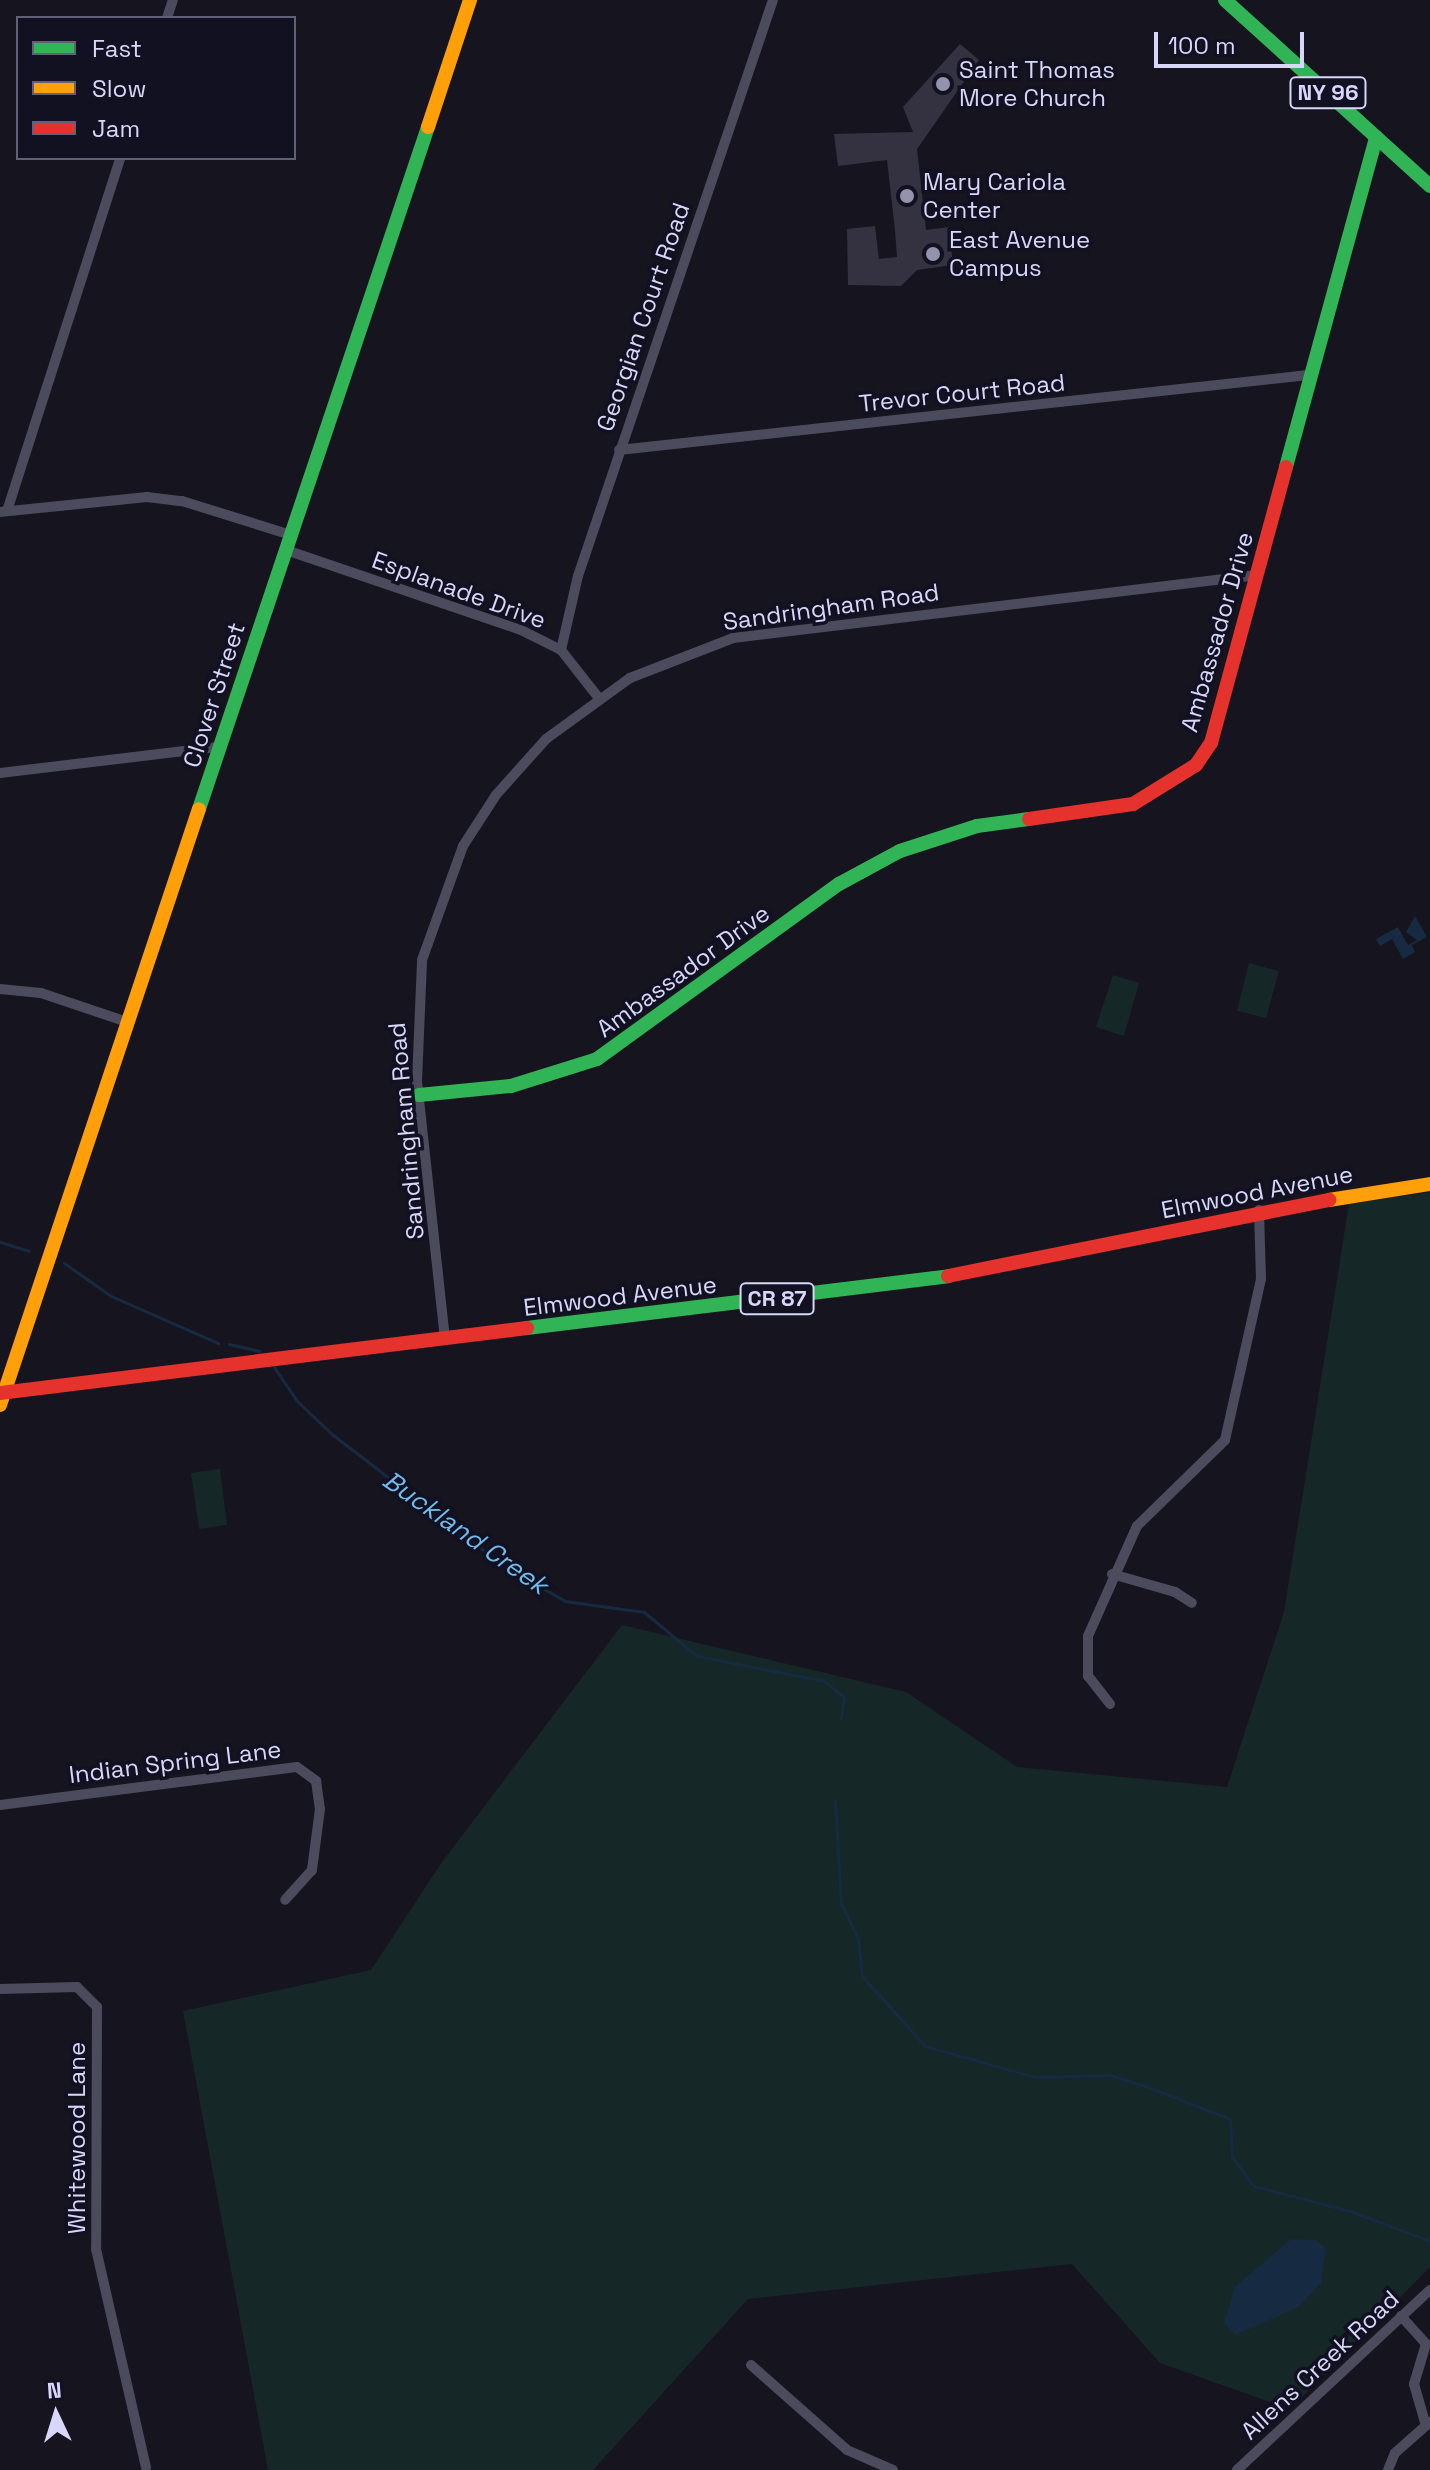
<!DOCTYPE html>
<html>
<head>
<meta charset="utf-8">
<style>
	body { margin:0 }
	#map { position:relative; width:1430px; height:2470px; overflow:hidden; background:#16141e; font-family:"Space Grotesk",sans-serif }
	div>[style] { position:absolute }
	.green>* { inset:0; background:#152827 }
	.water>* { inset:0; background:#162a42 }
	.stream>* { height:3px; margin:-1.5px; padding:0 1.5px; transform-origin:1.5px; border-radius:1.5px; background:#162a42 }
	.building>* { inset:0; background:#343240 }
	.street>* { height:10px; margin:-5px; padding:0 5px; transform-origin:5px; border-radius:5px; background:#4c4b5d }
	.fast>* { height:14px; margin:-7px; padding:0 7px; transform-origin:7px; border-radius:7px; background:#30b455 }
	.slow>* { height:14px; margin:-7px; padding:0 7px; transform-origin:7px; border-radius:7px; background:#ff9f0a }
	.jam>* { height:14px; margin:-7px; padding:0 7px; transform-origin:7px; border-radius:7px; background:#e5322d }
	.dots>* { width:22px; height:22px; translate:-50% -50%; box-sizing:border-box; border:4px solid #121121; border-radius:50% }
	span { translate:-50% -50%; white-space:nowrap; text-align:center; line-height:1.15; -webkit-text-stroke:7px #121121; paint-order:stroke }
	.shield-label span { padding:2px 6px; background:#121121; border:2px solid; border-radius:6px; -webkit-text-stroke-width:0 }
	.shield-label { font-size:22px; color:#d8d7fa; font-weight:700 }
	.poi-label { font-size:24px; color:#d8d7fa }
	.left { translate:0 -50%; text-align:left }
	.street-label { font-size:24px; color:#d8d7fa }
	.water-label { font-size:26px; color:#72bced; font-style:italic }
	.legend { position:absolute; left:16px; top:16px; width:280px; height:144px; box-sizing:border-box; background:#121121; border:2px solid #616078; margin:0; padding:10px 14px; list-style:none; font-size:24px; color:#d8d7fa }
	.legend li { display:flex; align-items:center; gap:16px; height:40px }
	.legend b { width:40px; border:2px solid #616078 }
	.north { position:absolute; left:16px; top:2374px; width:80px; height:80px; -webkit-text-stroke:6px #121121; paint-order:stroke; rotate:356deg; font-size:22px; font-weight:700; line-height:32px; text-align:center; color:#d8d7fa }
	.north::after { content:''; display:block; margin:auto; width:28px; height:36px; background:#d8d7fa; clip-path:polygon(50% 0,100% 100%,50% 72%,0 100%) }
	.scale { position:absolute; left:1154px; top:32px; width:150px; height:36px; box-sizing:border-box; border:4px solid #d8d7fa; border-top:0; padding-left:10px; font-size:24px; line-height:28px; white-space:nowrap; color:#d8d7fa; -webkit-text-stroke:6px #121121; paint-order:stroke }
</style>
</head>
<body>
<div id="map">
	<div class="green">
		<i style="clip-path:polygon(1249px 963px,1279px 971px,1266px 1018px,1237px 1011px)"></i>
		<i style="clip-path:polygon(1113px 975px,1139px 983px,1124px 1036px,1096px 1027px)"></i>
		<i style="clip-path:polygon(1430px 1192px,1430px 2267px,1290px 2409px,1160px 2363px,1072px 2264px,748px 2299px,593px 2470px,268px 2470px,183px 2011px,371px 1970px,442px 1862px,622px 1625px,906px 1692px,1017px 1767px,1227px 1787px,1284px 1612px,1349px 1204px)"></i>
		<i style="clip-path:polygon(220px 1469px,227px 1525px,199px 1529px,191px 1473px)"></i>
	</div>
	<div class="water">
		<i style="clip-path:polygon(1415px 916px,1427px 937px,1412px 945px,1415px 952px,1403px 959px,1392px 939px,1380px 946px,1376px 939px,1398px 927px,1408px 945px,1417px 940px,1406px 932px)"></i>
		<i style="clip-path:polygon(1291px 2239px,1316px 2240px,1326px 2249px,1321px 2283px,1298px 2307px,1236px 2335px,1224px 2323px,1235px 2287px)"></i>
	</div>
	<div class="stream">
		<i style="left:0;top:1242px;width:30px;rotate:17deg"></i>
		<i style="left:64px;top:1263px;width:57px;rotate:35.1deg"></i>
		<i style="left:111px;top:1296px;width:117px;rotate:23.7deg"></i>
		<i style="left:229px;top:1344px;width:31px;rotate:13deg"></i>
		<i style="left:274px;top:1367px;width:41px;rotate:55.9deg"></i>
		<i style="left:297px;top:1401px;width:50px;rotate:43.4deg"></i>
		<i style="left:333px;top:1435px;width:210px;rotate:37.5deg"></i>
		<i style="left:500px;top:1563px;width:75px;rotate:30.3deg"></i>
		<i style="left:565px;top:1601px;width:80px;rotate:7.9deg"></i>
		<i style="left:644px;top:1612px;width:69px;rotate:39.7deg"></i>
		<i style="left:697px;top:1656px;width:129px;rotate:11.1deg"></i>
		<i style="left:824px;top:1681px;width:26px;rotate:39deg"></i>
		<i style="left:844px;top:1697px;width:22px;rotate:98deg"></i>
		<i style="left:835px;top:1800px;width:103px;rotate:86.7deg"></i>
		<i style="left:841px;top:1903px;width:40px;rotate:65deg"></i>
		<i style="left:858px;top:1939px;width:37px;rotate:84deg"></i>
		<i style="left:862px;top:1976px;width:94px;rotate:48deg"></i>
		<i style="left:925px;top:2046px;width:114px;rotate:15.7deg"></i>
		<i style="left:1035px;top:2077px;width:75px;rotate:-1.5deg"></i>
		<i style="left:1110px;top:2075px;width:43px;rotate:17.6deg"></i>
		<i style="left:1151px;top:2088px;width:85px;rotate:21.4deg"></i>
		<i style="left:1230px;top:2119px;width:38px;rotate:87deg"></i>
		<i style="left:1232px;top:2157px;width:36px;rotate:53deg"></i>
		<i style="left:1254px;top:2186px;width:99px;rotate:14.6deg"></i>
		<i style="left:1350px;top:2211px;width:85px;rotate:20.6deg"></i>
	</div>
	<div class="building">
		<i style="clip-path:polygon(960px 44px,979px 60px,917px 149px,926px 230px,949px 227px,953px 265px,917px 270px,901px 286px,848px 285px,847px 229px,875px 226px,879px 259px,897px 257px,895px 230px,887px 160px,838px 166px,834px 134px,913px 132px,903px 107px)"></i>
	</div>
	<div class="street">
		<i style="left:167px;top:18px;width:19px;rotate:-72deg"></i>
		<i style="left:619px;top:450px;width:693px;rotate:-6.21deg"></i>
		<i style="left:7px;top:511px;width:371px;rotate:-72.2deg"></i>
		<i style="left:0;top:512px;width:148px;rotate:-5.8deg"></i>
		<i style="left:147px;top:497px;width:35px;rotate:7deg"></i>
		<i style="left:182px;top:501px;width:114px;rotate:17.3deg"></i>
		<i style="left:286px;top:550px;width:248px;rotate:18.8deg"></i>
		<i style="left:521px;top:630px;width:45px;rotate:26.6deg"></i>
		<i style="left:561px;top:650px;width:60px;rotate:51.8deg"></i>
		<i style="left:561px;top:650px;width:76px;rotate:-77.1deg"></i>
		<i style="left:578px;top:576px;width:608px;rotate:-71.3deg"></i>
		<i style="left:0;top:773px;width:221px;rotate:-6.8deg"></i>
		<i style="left:0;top:989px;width:41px;rotate:5.6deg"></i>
		<i style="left:41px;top:993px;width:91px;rotate:18.6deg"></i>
		<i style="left:445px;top:1339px;width:260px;rotate:-96.2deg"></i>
		<i style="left:417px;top:1081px;width:121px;rotate:-87.6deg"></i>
		<i style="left:422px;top:960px;width:121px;rotate:-70.2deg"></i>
		<i style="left:463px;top:846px;width:61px;rotate:-57.1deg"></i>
		<i style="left:496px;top:795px;width:75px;rotate:-48.2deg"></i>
		<i style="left:546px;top:739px;width:104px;rotate:-36deg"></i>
		<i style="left:630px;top:678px;width:110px;rotate:-21.2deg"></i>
		<i style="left:733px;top:638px;width:528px;rotate:-6.86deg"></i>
		<i style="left:1112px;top:1574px;width:66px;rotate:15.9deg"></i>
		<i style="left:1175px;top:1592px;width:20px;rotate:33deg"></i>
		<i style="left:1110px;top:1704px;width:36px;rotate:-128deg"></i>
		<i style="left:1088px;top:1676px;width:40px;rotate:-90deg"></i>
		<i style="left:1088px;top:1636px;width:120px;rotate:-66deg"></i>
		<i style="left:1137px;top:1526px;width:123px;rotate:-44.3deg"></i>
		<i style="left:1225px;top:1440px;width:165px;rotate:-77.4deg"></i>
		<i style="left:1261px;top:1279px;width:69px;rotate:-91.7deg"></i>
		<i style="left:0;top:1805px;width:299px;rotate:-7.3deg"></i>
		<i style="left:297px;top:1767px;width:24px;rotate:36deg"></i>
		<i style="left:316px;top:1781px;width:28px;rotate:82deg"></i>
		<i style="left:320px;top:1809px;width:62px;rotate:97.5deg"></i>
		<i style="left:312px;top:1870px;width:40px;rotate:132deg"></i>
		<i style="left:0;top:1989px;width:77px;rotate:-1.5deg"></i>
		<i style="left:77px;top:1987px;width:28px;rotate:45deg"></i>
		<i style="left:97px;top:2007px;width:242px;rotate:90.2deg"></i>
		<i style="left:96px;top:2249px;width:224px;rotate:77.1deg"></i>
		<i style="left:1401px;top:2316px;width:38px;rotate:48deg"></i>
		<i style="left:1426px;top:2344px;width:42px;rotate:106.7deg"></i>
		<i style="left:1414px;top:2384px;width:40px;rotate:74deg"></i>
		<i style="left:751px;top:2365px;width:128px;rotate:41.5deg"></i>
		<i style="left:847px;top:2450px;width:50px;rotate:23.5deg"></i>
		<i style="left:1237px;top:2470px;width:264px;rotate:-43deg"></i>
		<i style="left:1388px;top:2470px;width:18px;rotate:-68deg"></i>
		<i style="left:1395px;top:2453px;width:47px;rotate:-41.5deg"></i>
	</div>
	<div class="fast">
		<i style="left:1225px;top:0;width:277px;rotate:42.2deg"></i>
		<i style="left:1286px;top:467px;width:342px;rotate:-74.7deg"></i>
		<i style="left:199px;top:809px;width:719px;rotate:-71.44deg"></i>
		<i style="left:419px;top:1095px;width:92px;rotate:-5.6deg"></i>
		<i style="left:511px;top:1086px;width:90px;rotate:-17.4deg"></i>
		<i style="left:597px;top:1059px;width:299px;rotate:-35.9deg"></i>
		<i style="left:839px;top:884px;width:69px;rotate:-28.4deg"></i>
		<i style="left:900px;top:851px;width:81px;rotate:-18deg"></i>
		<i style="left:977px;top:826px;width:52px;rotate:-7.7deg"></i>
		<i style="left:527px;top:1328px;width:424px;rotate:-7deg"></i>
	</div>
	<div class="slow">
		<i style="left:428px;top:127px;width:134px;rotate:-71.7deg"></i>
		<i style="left:1329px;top:1200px;width:102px;rotate:-9deg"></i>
		<i style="left:0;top:1405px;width:628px;rotate:-71.54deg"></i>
	</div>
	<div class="jam">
		<i style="left:1029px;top:819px;width:105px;rotate:-8.2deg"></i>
		<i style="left:1133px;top:804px;width:74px;rotate:-31.8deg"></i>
		<i style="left:1196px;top:765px;width:27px;rotate:-56deg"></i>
		<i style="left:1211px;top:743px;width:286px;rotate:-74.8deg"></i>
		<i style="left:948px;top:1276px;width:389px;rotate:-11.3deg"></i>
		<i style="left:0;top:1393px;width:531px;rotate:-7.03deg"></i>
	</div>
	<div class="dots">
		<i style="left:943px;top:84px;background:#9493ad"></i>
		<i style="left:907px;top:196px;background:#9493ad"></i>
		<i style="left:933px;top:254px;background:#9493ad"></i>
	</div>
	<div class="shield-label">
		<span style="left:1328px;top:93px">NY 96</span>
		<span style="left:777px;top:1299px">CR 87</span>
	</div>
	<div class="poi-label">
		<span class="left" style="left:959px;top:84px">Saint Thomas<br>More Church</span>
		<span class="left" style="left:923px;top:196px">Mary Cariola<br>Center</span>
		<span class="left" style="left:949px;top:254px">East Avenue<br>Campus</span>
	</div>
	<div class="street-label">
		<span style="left:643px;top:317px;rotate:-71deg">Georgian Court Road</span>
		<span style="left:962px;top:393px;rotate:-6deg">Trevor Court Road</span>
		<span style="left:459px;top:590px;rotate:20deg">Esplanade Drive</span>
		<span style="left:831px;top:607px;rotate:-8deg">Sandringham Road</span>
		<span style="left:1217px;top:632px;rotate:-74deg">Ambassador Drive</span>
		<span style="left:214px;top:695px;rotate:-72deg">Clover Street</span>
		<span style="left:683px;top:971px;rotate:-36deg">Ambassador Drive</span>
		<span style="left:406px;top:1131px;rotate:-95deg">Sandringham Road</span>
		<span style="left:1257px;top:1192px;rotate:-11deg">Elmwood Avenue</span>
		<span style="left:620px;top:1296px;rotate:-7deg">Elmwood Avenue</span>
		<span style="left:175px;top:1762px;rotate:-7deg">Indian Spring Lane</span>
		<span style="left:77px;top:2138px;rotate:-90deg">Whitewood Lane</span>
		<span style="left:1320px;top:2365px;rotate:-43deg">Allens Creek Road</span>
	</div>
	<div class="water-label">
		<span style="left:465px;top:1533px;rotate:35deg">Buckland Creek</span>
	</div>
	<ul class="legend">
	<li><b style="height:10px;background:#30b455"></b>Fast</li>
	<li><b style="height:10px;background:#ff9f0a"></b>Slow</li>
	<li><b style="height:10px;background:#e5322d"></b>Jam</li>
	</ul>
	<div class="north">N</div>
	<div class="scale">100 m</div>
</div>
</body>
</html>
